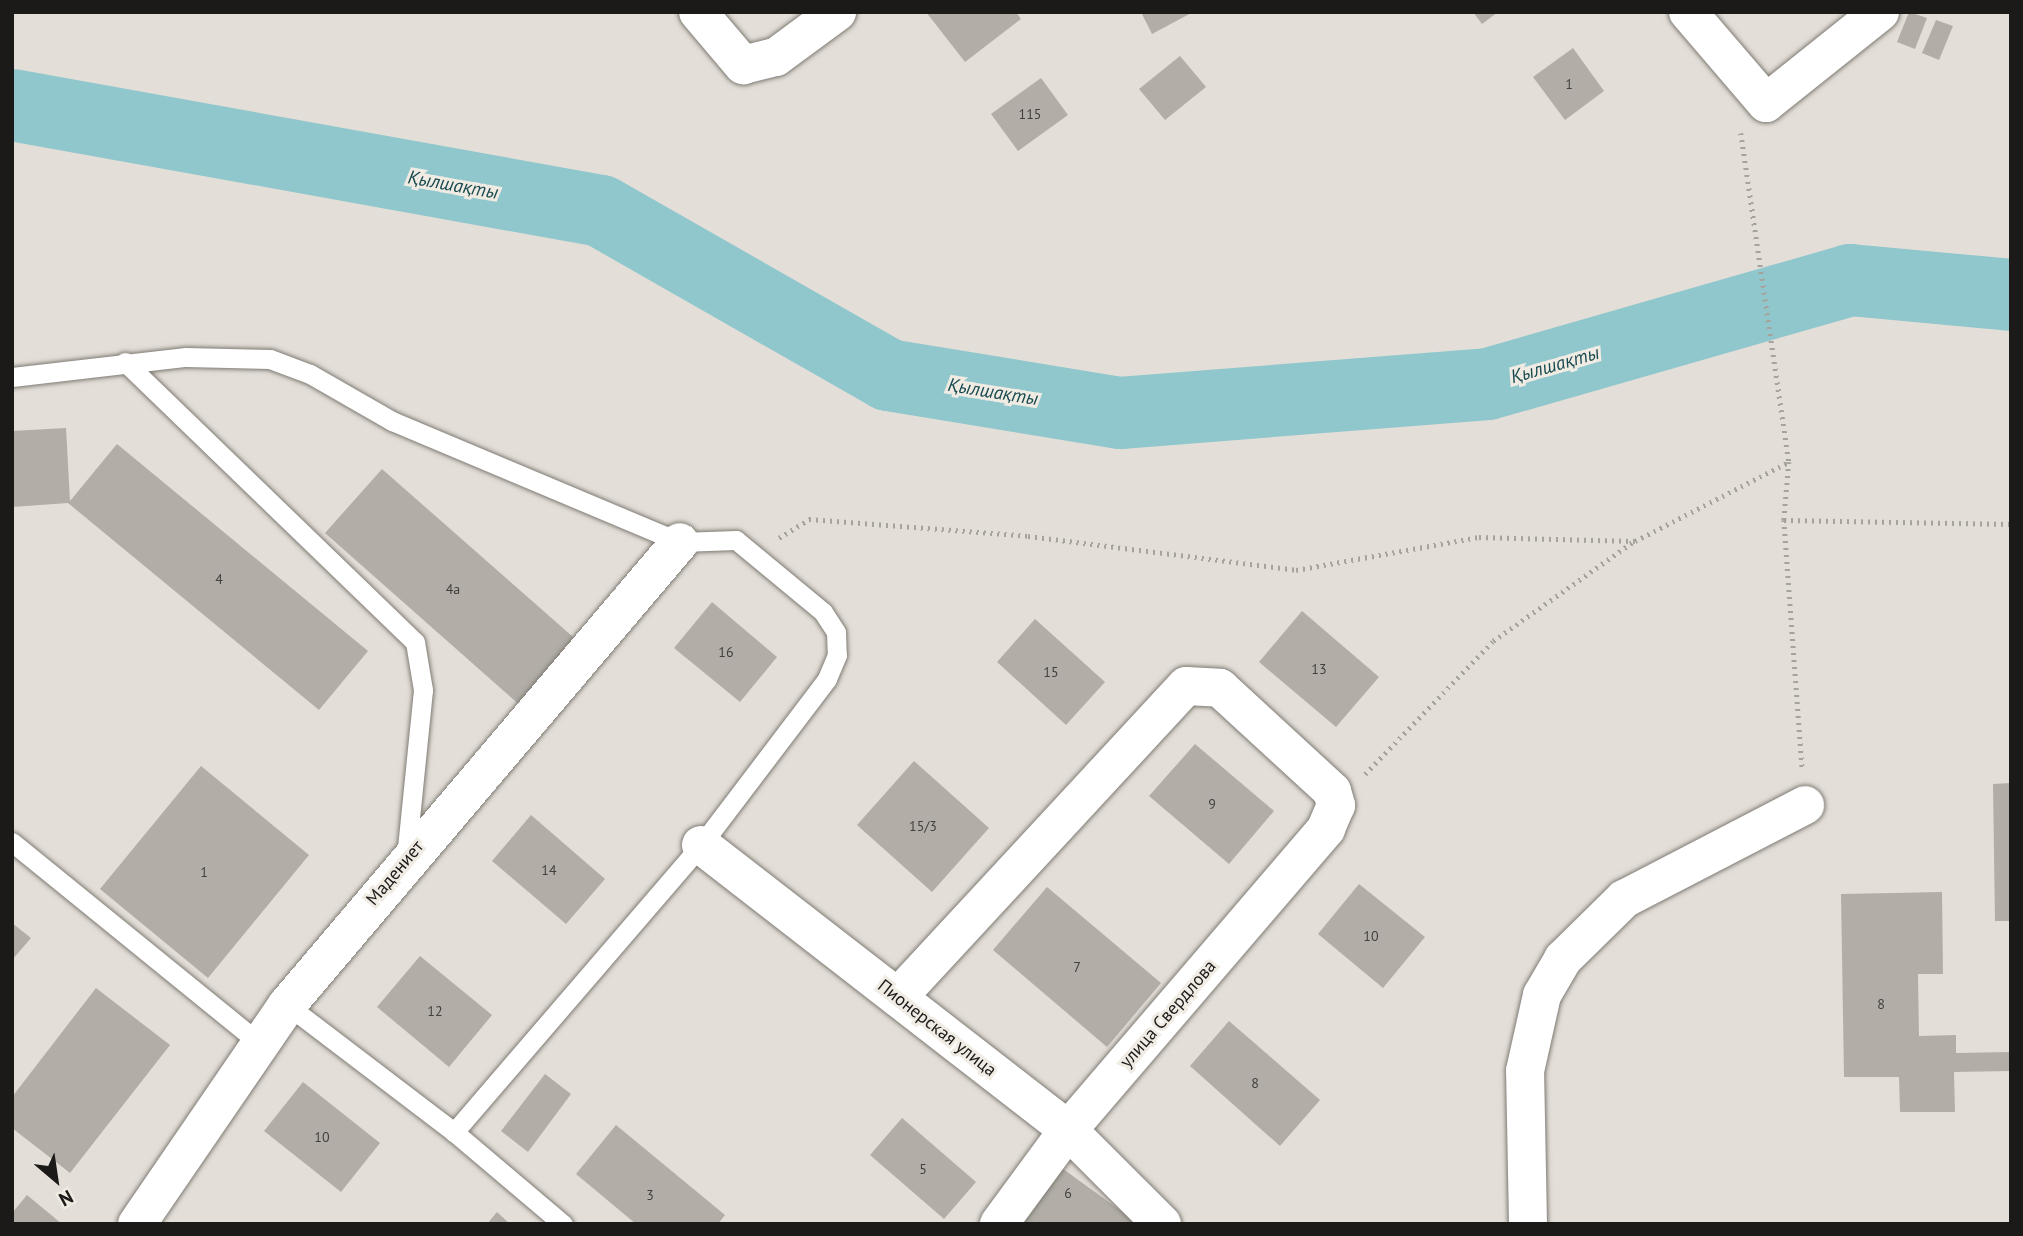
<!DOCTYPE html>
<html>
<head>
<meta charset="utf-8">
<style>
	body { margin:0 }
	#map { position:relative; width:2023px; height:1236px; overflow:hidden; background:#e3ded7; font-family:"PT Sans",sans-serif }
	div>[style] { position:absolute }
	.river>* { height:72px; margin:-36px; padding:0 36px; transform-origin:36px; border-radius:36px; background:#8fc7cd }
	.building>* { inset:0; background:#b2aea7 }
	.path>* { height:4.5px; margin-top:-2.25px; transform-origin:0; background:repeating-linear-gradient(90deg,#a6a29c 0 2px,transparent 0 7px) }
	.roads { filter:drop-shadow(0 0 2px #7f7b74) drop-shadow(0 0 2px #7f7b74) }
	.lane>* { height:19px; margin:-9.5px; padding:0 9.5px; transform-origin:9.5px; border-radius:9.5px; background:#fff }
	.street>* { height:38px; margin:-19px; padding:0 19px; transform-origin:19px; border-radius:19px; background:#fff }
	span { translate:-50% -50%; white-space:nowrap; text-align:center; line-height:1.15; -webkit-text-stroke:6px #f0ece4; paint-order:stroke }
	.number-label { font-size:14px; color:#423f3c }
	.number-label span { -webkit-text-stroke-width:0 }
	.street-label { font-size:18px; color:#1c1a18 }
	.water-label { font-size:19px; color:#184a4f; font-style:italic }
	.frame { position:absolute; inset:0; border:14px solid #1c1a18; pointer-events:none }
	.north { position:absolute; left:21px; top:1145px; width:70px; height:70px; -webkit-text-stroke:5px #f0ece4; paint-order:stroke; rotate:151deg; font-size:19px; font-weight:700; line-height:28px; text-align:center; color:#1c1a18 }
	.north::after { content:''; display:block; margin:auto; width:24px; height:32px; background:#1c1a18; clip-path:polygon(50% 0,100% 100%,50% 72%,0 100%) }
</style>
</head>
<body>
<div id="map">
	<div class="river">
		<i style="left:12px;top:105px;width:598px;rotate:10.2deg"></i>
		<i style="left:601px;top:211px;width:331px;rotate:29.7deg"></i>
		<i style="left:888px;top:375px;width:235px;rotate:9.3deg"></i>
		<i style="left:1120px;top:413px;width:369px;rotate:-4.5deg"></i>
		<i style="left:1488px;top:384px;width:377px;rotate:-16deg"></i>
		<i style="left:1850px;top:280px;width:162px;rotate:5.3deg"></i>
	</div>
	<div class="building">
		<i style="clip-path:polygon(926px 12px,1016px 12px,1021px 19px,965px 62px)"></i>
		<i style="clip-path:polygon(1141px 12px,1193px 12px,1152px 34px)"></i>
		<i style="clip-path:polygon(1473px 12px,1498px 12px,1482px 24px)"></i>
		<i style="clip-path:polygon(1909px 12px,1927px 18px,1915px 49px,1897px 42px)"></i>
		<i style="clip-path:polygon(1936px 20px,1953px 26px,1939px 60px,1922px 53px)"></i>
		<i style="clip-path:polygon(1573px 48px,1604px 91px,1565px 120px,1533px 77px)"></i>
		<i style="clip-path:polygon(1180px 56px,1206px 87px,1165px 120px,1139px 89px)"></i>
		<i style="clip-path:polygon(1041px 78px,1068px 115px,1018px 151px,991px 114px)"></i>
		<i style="clip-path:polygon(66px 428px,70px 501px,117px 444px,368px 651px,319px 710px,68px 503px,12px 507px,12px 431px)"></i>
		<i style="clip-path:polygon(382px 469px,581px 644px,523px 708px,325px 533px)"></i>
		<i style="clip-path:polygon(712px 602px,777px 657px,740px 702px,674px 648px)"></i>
		<i style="clip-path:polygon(1302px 611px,1379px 677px,1336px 727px,1259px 662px)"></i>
		<i style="clip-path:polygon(1035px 619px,1105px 682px,1066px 725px,997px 662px)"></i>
		<i style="clip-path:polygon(1195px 744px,1274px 811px,1229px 864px,1149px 796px)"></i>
		<i style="clip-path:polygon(914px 761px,989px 828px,932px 892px,857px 825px)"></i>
		<i style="clip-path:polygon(201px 766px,309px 855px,208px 978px,100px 889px)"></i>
		<i style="clip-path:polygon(2011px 783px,2011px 921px,1995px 921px,1993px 784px)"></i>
		<i style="clip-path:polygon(531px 815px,605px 879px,566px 924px,492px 861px)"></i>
		<i style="clip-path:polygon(1359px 884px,1425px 937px,1383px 988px,1318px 934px)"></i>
		<i style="clip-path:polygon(1047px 887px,1161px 983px,1107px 1047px,993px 950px)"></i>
		<i style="clip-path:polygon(1942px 892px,1943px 974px,1918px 974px,1919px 1036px,1956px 1035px,1956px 1053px,2011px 1052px,2011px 1071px,1954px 1072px,1955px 1112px,1900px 1112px,1899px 1077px,1844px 1077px,1841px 894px)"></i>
		<i style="clip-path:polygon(12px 923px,31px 938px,12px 960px)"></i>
		<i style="clip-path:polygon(420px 956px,492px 1015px,449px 1067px,377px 1007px)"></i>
		<i style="clip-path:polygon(96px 988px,170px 1045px,70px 1173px,12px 1128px,12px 1097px)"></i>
		<i style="clip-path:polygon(1229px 1021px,1320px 1100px,1280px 1146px,1190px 1066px)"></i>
		<i style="clip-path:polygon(545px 1074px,571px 1094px,528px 1152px,501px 1131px)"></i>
		<i style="clip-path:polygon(303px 1082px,380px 1143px,341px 1192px,264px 1131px)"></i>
		<i style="clip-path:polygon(902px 1118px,976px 1182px,944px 1219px,870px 1155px)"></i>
		<i style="clip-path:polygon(616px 1125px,725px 1215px,718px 1224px,636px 1224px,576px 1174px)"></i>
		<i style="clip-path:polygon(1059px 1166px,1135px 1221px,1133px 1224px,1017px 1224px)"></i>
		<i style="clip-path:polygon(27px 1195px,62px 1224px,12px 1224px,12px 1213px)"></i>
		<i style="clip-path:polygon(497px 1212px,510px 1224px,487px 1224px)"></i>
	</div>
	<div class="path">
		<i style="left:1741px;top:133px;width:332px;rotate:81.7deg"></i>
		<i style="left:1789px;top:462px;width:58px;rotate:94.9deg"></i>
		<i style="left:1784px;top:520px;width:249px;rotate:85.8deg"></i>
		<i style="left:1784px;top:520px;width:227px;rotate:1deg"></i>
		<i style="left:779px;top:538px;width:36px;rotate:-32deg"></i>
		<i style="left:809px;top:519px;width:220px;rotate:4.4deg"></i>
		<i style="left:1028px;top:536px;width:270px;rotate:7.2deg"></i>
		<i style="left:1296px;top:570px;width:186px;rotate:-10.2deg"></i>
		<i style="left:1479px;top:537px;width:156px;rotate:1.5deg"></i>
		<i style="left:1635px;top:541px;width:173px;rotate:-27.2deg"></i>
		<i style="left:1365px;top:774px;width:185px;rotate:-46.1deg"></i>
		<i style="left:1493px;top:641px;width:171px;rotate:-35.3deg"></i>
	</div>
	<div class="roads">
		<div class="lane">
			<i style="left:125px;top:362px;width:403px;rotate:44deg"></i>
			<i style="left:415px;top:642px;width:49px;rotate:80.5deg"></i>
			<i style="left:423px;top:690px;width:169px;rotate:95.8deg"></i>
			<i style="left:12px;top:377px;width:175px;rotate:-6.6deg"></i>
			<i style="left:186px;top:357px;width:84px;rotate:1.4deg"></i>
			<i style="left:270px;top:359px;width:43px;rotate:20.6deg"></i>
			<i style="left:310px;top:374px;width:95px;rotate:29.8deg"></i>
			<i style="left:392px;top:421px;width:312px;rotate:22.8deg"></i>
			<i style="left:680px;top:542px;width:56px;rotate:-2deg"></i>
			<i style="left:736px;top:540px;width:113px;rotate:39.6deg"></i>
			<i style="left:823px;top:612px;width:24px;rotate:57deg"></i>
			<i style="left:836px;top:632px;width:23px;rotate:88deg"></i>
			<i style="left:837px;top:655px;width:26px;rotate:113deg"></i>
			<i style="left:827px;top:679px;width:208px;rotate:127.2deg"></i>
			<i style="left:701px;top:845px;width:379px;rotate:130.7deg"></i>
			<i style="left:454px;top:1132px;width:210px;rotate:-142.7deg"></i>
			<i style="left:12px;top:842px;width:318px;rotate:39.1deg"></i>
			<i style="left:454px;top:1132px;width:143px;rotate:40.2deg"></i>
		</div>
		<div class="street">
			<i style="left:698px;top:12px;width:70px;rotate:49.7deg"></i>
			<i style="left:743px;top:65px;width:34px;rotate:-14deg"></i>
			<i style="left:776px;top:57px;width:76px;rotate:-36.4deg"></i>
			<i style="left:1688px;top:12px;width:120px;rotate:49.4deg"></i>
			<i style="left:1766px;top:103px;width:146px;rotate:-38.6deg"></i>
			<i style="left:701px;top:845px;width:465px;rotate:37.8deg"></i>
			<i style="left:1068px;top:1130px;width:133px;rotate:45deg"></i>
			<i style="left:898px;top:997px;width:424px;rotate:-47.2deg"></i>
			<i style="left:1186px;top:686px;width:34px;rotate:3deg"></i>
			<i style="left:1220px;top:688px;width:152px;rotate:42.6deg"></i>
			<i style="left:1332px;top:791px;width:15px;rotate:74deg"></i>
			<i style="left:1336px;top:805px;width:26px;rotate:113deg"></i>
			<i style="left:1326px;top:829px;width:396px;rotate:130.6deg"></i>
			<i style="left:1068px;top:1130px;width:117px;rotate:126.3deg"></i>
			<i style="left:137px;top:1224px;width:265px;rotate:-55.6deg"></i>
			<i style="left:287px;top:1005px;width:607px;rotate:-49.68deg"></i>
			<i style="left:1528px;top:1224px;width:153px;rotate:-91.1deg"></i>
			<i style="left:1525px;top:1071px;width:78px;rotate:-77.4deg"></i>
			<i style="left:1542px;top:995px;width:42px;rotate:-59.7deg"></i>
			<i style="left:1563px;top:959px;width:86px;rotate:-44.5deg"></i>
			<i style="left:1624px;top:899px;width:204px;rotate:-27.4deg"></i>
		</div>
	</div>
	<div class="number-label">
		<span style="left:1569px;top:84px">1</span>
		<span style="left:1030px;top:114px">115</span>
		<span style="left:219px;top:579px">4</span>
		<span style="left:453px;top:589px">4а</span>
		<span style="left:726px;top:652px">16</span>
		<span style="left:1319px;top:669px">13</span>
		<span style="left:1051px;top:672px">15</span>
		<span style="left:1212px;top:804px">9</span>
		<span style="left:923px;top:826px">15/3</span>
		<span style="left:549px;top:870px">14</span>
		<span style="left:204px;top:872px">1</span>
		<span style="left:1371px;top:936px">10</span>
		<span style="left:1077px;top:967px">7</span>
		<span style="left:1881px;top:1004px">8</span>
		<span style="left:435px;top:1011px">12</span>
		<span style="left:1255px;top:1083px">8</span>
		<span style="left:322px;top:1137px">10</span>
		<span style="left:923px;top:1169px">5</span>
		<span style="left:1068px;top:1193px">6</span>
		<span style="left:650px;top:1195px">3</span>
	</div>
	<div class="street-label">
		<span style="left:395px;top:873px;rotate:-50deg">Мадениет</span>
		<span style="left:1168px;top:1014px;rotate:-49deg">улица Свердлова</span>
		<span style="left:937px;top:1028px;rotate:38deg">Пионерская улица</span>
	</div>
	<div class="water-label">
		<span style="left:453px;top:185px;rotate:10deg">Қылшақты</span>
		<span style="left:1555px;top:365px;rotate:-16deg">Қылшақты</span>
		<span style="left:993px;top:392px;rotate:9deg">Қылшақты</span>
	</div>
	<div class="frame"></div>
	<div class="north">N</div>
</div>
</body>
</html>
